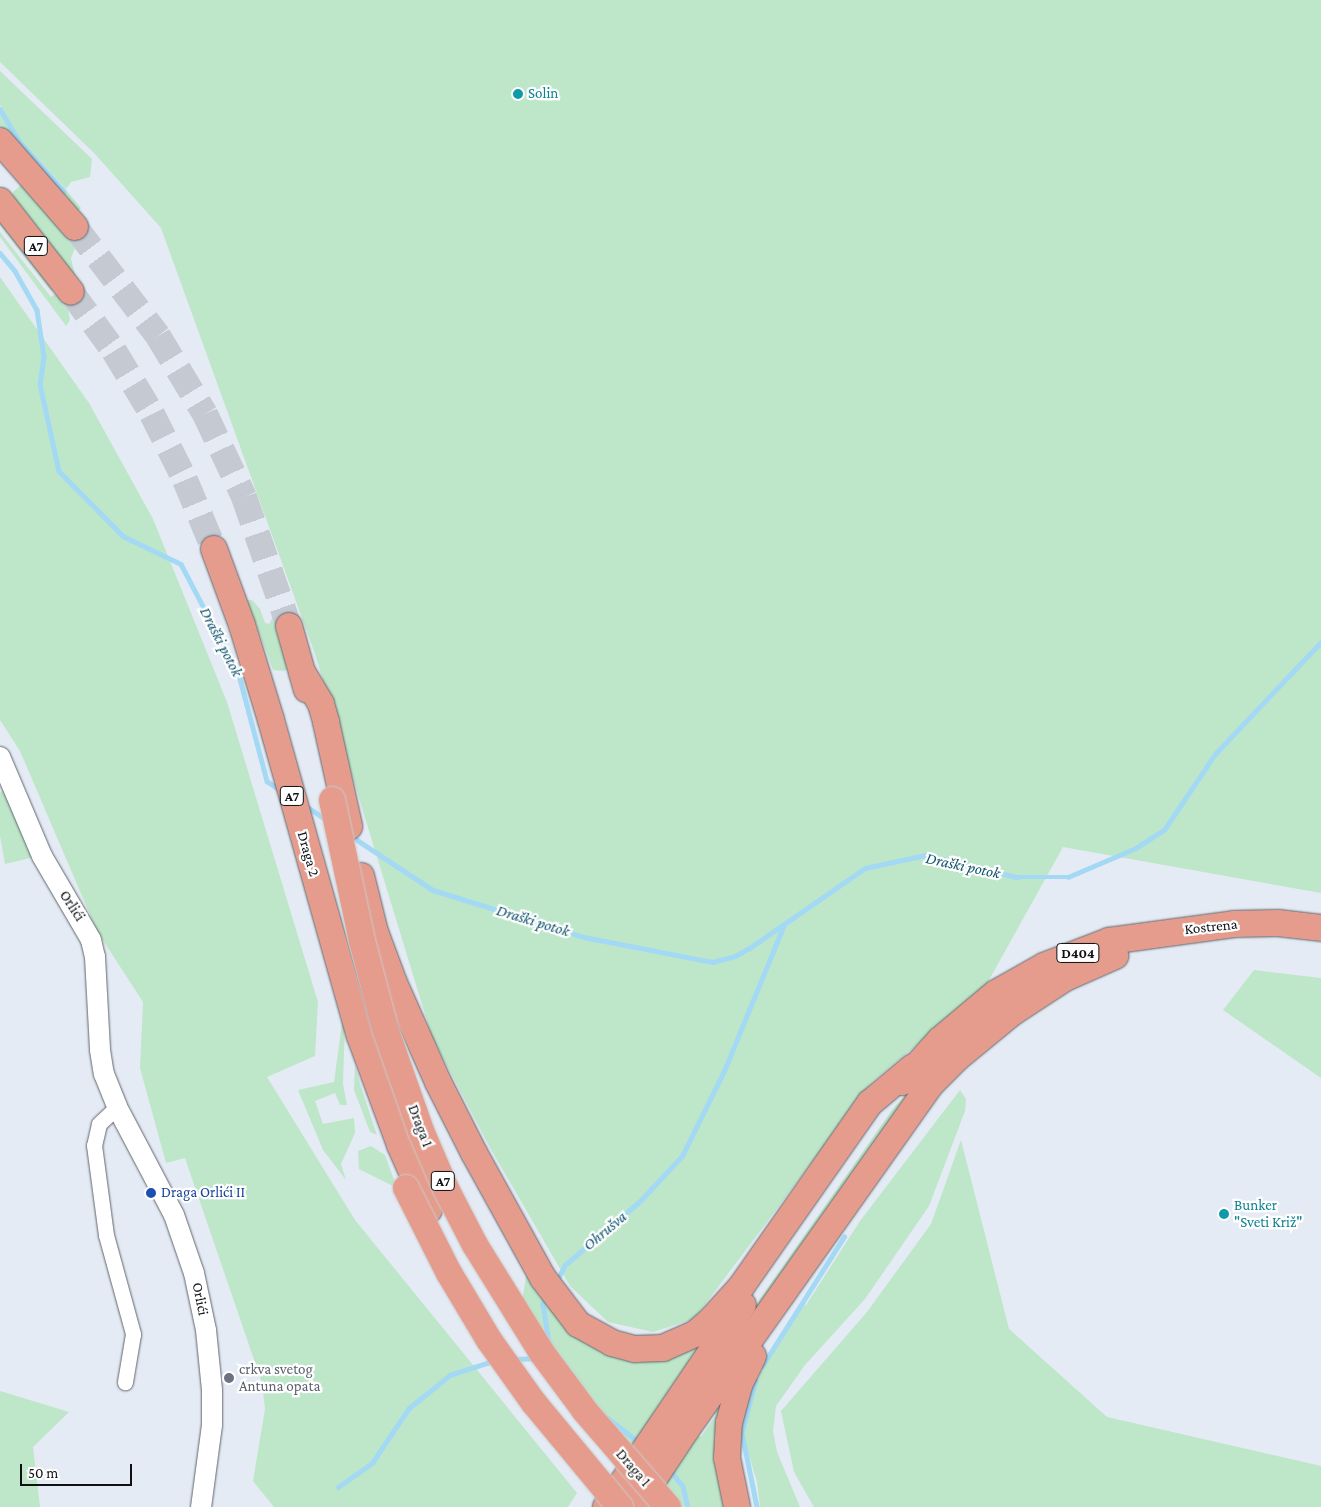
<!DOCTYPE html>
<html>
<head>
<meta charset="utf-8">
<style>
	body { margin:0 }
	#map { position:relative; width:1321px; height:1507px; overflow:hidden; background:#e5ebf4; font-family:"Crimson Pro",serif }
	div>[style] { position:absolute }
	.green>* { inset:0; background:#bee6c9 }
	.stream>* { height:4.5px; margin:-2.25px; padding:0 2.25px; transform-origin:2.25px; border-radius:2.25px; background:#a3d9f4 }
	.highway-tunnel>* { height:26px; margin-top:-13px; transform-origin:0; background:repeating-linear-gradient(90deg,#c5cad2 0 26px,transparent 0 39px) }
	.roads { filter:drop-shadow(0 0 1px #60656d) drop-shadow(0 0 1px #60656d) }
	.street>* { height:15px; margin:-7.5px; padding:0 7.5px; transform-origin:7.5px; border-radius:7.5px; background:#fff }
	.secondary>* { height:20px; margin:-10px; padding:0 10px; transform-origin:10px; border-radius:10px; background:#fff }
	.highway>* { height:26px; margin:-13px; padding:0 13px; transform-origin:13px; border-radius:13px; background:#e59c8c }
	.bridges { filter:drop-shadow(0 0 1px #cacacb) drop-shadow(0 0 1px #cacacb) }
	.highway-bridge>* { height:26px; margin:-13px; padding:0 13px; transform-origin:13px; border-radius:13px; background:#e59c8c }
	.dots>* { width:14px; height:14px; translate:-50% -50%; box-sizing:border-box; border:2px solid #fff; border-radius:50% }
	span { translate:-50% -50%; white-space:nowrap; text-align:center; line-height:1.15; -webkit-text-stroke:4.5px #fff; paint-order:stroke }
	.shield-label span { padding:1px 4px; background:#fff; border:1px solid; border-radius:4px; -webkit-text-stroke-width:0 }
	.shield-label { font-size:14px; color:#0e1013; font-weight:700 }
	.culture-label { font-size:15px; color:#0d838f }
	.left { translate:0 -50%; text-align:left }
	.street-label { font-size:15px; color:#0e1013 }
	.transit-label { font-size:15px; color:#164399 }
	.worship-label { font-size:15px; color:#5b616d }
	.water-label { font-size:16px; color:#0e526d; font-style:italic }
	.scale { position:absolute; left:20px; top:1464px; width:112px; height:22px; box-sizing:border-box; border:2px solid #0e1013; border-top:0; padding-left:6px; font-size:15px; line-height:18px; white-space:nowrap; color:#0e1013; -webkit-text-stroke:4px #fff; paint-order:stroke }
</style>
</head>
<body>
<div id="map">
	<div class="green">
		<i style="clip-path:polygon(0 0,1321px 0,1321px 893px,1063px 847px,984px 989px,872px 1082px,694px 1319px,653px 1332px,608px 1322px,570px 1286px,489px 1146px,432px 1037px,315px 654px,161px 228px,95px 154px,0 62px)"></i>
		<i style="clip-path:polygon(0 71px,92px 159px,90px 177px,71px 182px,66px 189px,20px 139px,0 105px)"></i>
		<i style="clip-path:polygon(0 111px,17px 141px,63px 194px,67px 191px,81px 208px,77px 212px,0 126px)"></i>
		<i style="clip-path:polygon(22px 184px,75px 248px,71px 258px,75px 275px,72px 276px,12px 199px,13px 192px)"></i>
		<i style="clip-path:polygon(0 218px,55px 288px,51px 291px,0 225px)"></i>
		<i style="clip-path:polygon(0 232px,51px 297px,55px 294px,68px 310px,70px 320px,66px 326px,0 237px)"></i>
		<i style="clip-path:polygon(0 277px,89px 403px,153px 519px,227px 702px,318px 1002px,315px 1056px,267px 1077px,355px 1220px,577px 1493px,568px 1507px,274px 1507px,253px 1481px,265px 1409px,262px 1383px,185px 1158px,166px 1163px,140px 1068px,143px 1002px,97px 931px,20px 751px,0 720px)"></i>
		<i style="clip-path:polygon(247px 600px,252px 600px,260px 609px,265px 623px,269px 624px,273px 617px,290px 667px,284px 671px,273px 670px)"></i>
		<i style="clip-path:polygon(3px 790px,8px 791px,34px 857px,5px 864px,0 836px,0 793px)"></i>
		<i style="clip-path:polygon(1254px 970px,1321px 978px,1321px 1078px,1223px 1010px)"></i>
		<i style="clip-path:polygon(342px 1023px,345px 1023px,343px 1084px,347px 1105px,340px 1105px,335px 1093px,315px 1101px,323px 1124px,354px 1118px,355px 1133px,341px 1164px,346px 1180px,323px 1150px,298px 1090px,334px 1082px)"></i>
		<i style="clip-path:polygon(944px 1050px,870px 1147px,686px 1415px,681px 1412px,892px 1110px)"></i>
		<i style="clip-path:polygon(355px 1065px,361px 1087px,377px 1135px,370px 1132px,354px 1090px)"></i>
		<i style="clip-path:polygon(960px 1090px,966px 1099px,965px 1111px,929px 1206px,865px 1299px,805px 1365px,776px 1406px,773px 1431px,777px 1452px,800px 1507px,760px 1507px,757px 1482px,744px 1439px,748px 1409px,760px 1374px,803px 1304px,806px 1305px,860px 1221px)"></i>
		<i style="clip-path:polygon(961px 1140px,1009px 1329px,1107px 1417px,1321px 1466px,1321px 1507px,814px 1507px,794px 1472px,781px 1411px,867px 1312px,931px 1224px)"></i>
		<i style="clip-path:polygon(371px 1146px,385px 1155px,397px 1188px,359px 1169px,358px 1151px)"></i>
		<i style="clip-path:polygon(527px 1271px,576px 1334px,708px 1340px,658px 1408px,701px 1437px,716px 1415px,712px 1412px,723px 1395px,731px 1507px,591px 1507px,631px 1447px,556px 1353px,522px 1302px)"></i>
		<i style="clip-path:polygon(0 1391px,69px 1412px,33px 1447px,40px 1507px,0 1507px)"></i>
	</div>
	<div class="stream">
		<i style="left:0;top:109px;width:37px;rotate:59deg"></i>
		<i style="left:19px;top:141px;width:67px;rotate:48deg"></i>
		<i style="left:0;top:253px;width:23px;rotate:50deg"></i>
		<i style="left:15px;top:271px;width:45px;rotate:60.6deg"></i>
		<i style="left:37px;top:310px;width:48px;rotate:81.5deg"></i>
		<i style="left:44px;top:357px;width:27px;rotate:98deg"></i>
		<i style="left:40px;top:384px;width:89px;rotate:77.7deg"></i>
		<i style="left:59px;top:471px;width:91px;rotate:45.4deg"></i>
		<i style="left:123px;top:536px;width:64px;rotate:25.8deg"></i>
		<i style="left:181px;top:564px;width:125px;rotate:62.4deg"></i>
		<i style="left:239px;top:675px;width:110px;rotate:75.2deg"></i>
		<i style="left:267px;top:781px;width:14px;rotate:34deg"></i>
		<i style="left:305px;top:805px;width:24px;rotate:35deg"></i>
		<i style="left:351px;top:836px;width:98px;rotate:33.4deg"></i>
		<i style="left:433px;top:890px;width:158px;rotate:17.3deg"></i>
		<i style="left:584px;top:937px;width:131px;rotate:11deg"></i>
		<i style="left:713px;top:962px;width:23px;rotate:-15deg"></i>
		<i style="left:735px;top:956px;width:18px;rotate:-29deg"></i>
		<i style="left:751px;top:947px;width:139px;rotate:-34.7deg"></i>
		<i style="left:865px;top:868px;width:62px;rotate:-12deg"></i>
		<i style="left:926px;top:855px;width:94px;rotate:13.6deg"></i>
		<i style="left:1017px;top:877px;width:51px"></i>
		<i style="left:1068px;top:877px;width:74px;rotate:-23.1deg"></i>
		<i style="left:1136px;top:848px;width:33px;rotate:-33deg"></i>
		<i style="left:1164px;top:830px;width:92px;rotate:-56.1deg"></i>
		<i style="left:1215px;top:754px;width:154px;rotate:-46.6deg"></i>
		<i style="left:557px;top:1280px;width:17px;rotate:-62deg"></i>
		<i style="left:565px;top:1265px;width:97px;rotate:-40.4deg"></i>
		<i style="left:639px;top:1202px;width:63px;rotate:-46.9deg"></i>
		<i style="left:682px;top:1156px;width:95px;rotate:-63.7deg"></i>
		<i style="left:724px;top:1071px;width:156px;rotate:-67.7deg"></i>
		<i style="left:546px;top:1297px;width:8px;rotate:113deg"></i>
		<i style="left:543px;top:1304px;width:39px;rotate:81deg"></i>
		<i style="left:513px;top:1359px;width:23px;rotate:-2deg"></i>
		<i style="left:762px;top:1366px;width:153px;rotate:-57.6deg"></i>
		<i style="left:756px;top:1380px;width:55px;rotate:104.8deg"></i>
		<i style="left:742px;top:1433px;width:76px;rotate:78.5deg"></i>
		<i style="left:608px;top:1418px;width:39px;rotate:38deg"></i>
		<i style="left:669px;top:1469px;width:22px;rotate:51deg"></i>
		<i style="left:683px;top:1486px;width:22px;rotate:77deg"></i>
		<i style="left:338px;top:1487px;width:42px;rotate:-35.2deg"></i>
		<i style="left:372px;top:1463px;width:66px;rotate:-56.1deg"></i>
		<i style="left:409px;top:1408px;width:53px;rotate:-38.8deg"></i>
		<i style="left:450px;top:1375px;width:45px;rotate:-18deg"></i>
	</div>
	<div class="highway-tunnel">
		<i style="left:75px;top:227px;width:137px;rotate:52.7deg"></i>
		<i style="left:158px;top:336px;width:91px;rotate:58.9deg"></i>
		<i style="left:205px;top:414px;width:92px;rotate:64.8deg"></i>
		<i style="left:244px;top:497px;width:137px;rotate:70.8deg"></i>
		<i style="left:71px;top:292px;width:73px;rotate:53.9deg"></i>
		<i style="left:114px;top:351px;width:74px;rotate:58.9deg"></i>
		<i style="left:152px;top:414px;width:74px;rotate:63.4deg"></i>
		<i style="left:185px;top:480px;width:75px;rotate:67.2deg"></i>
	</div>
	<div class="roads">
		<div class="street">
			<i style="left:117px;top:1107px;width:25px;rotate:137deg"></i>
			<i style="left:99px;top:1124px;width:22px;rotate:103deg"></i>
			<i style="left:94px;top:1145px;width:91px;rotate:82.4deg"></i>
			<i style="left:106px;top:1235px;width:103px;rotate:74.7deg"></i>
			<i style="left:133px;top:1334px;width:49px;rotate:99.5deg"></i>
		</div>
		<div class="secondary">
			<i style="left:0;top:757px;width:108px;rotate:67deg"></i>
			<i style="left:42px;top:856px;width:97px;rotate:59.7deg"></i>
			<i style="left:91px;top:940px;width:17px;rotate:77deg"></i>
			<i style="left:95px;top:957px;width:93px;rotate:86.9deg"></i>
			<i style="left:100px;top:1050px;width:24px;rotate:81deg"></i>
			<i style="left:104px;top:1074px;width:35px;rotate:68deg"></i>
			<i style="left:117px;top:1107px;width:122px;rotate:62.2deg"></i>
			<i style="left:174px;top:1215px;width:61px;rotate:71deg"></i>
			<i style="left:194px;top:1273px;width:58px;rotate:78.1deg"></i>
			<i style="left:206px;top:1330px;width:60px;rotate:84.3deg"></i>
			<i style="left:212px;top:1390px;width:35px;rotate:90deg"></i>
			<i style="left:212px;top:1425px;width:83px;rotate:97.6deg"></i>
		</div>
		<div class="highway">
			<i style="left:0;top:141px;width:114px;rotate:48.9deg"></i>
			<i style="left:0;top:201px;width:115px;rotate:52deg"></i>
			<i style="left:214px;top:549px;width:81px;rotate:69.8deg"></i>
			<i style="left:242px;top:625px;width:99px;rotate:73deg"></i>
			<i style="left:271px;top:720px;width:328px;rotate:74.3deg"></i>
			<i style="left:360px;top:1036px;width:116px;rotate:69.8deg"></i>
			<i style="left:400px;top:1145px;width:71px;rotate:66deg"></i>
			<i style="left:289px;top:626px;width:66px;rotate:74.3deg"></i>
			<i style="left:302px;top:672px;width:37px;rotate:59deg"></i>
			<i style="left:321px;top:704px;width:19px;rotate:74deg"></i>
			<i style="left:326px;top:722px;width:107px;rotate:77.5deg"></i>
			<i style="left:361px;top:876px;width:58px;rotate:76deg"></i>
			<i style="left:375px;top:932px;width:54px;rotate:69.6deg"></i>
			<i style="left:394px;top:983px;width:108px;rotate:66deg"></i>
			<i style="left:438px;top:1082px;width:80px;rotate:63.1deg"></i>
			<i style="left:474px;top:1153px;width:143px;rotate:61.1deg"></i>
			<i style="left:543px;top:1278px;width:58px;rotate:52.7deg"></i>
			<i style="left:578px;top:1324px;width:39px;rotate:29deg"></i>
			<i style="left:612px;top:1343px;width:24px;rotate:15deg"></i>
			<i style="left:635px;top:1349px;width:28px;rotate:-2deg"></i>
			<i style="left:663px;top:1348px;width:35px;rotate:-24deg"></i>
			<i style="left:695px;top:1334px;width:21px;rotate:-41deg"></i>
			<i style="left:711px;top:1320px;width:45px;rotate:-47.7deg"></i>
			<i style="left:741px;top:1287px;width:225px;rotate:-55deg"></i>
			<i style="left:870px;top:1103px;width:56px;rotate:-39.9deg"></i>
			<i style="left:902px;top:1082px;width:57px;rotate:-47.9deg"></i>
			<i style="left:940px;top:1040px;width:73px;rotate:-40deg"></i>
			<i style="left:996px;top:993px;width:55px;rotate:-29.4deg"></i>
			<i style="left:1044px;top:966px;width:70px;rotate:-21deg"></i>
			<i style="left:1109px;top:941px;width:126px;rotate:-7.7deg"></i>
			<i style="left:1234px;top:924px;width:44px;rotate:-1.3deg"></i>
			<i style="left:1278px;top:923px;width:43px;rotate:6.6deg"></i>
			<i style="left:606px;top:1507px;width:244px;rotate:-55.9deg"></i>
			<i style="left:635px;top:1507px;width:92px;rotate:-56.5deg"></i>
			<i style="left:686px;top:1430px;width:424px;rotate:-54.7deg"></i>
			<i style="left:931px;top:1084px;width:37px;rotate:-45deg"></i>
			<i style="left:957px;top:1058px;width:72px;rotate:-39.4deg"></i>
			<i style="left:1013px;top:1012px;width:62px;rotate:-33.2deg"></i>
			<i style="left:1065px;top:978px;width:55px;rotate:-23.7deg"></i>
			<i style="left:737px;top:1507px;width:50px;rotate:-101.5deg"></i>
			<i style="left:727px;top:1458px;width:35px;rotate:-87deg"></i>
			<i style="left:729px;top:1423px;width:39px;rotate:-75deg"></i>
			<i style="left:739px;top:1385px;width:32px;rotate:-64deg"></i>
		</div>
	</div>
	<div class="bridges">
		<div class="highway-bridge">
			<i style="left:332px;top:800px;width:144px;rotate:78deg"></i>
			<i style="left:362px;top:941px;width:90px;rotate:75.2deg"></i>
			<i style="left:385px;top:1028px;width:109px;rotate:70.7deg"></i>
			<i style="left:421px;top:1131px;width:63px;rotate:66.7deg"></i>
			<i style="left:446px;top:1189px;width:63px;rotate:62.6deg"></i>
			<i style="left:475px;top:1245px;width:127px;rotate:58.2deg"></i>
			<i style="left:542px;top:1353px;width:72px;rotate:53.4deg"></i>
			<i style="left:585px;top:1411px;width:127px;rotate:49.2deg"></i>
			<i style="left:406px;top:1188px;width:95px;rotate:63.2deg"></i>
			<i style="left:449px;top:1273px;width:78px;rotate:59.2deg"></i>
			<i style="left:489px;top:1340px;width:77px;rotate:54.5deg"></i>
			<i style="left:534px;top:1403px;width:135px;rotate:50.4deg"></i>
		</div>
	</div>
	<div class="dots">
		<i style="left:518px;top:94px;background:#0f9aa8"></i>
		<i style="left:151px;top:1193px;background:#1a4fb4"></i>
		<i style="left:1224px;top:1214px;background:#0f9aa8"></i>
		<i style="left:229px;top:1378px;background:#6b7280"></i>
	</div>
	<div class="shield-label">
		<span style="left:36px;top:246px">A7</span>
		<span style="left:292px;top:796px">A7</span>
		<span style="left:1078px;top:953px">D404</span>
		<span style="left:443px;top:1181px">A7</span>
	</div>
	<div class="culture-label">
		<span class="left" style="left:528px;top:94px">Solin</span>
		<span class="left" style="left:1234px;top:1214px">Bunker<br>"Sveti Križ"</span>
	</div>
	<div class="street-label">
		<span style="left:308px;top:854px;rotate:74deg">Draga 2</span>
		<span style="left:72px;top:906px;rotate:57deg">Orlići</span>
		<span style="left:1211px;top:927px;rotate:-6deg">Kostrena</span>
		<span style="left:420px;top:1126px;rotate:69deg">Draga 1</span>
		<span style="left:200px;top:1299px;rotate:79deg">Orlići</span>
		<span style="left:633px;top:1468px;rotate:49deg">Draga 1</span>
	</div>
	<div class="transit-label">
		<span class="left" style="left:161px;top:1193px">Draga Orlići II</span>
	</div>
	<div class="worship-label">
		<span class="left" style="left:239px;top:1378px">crkva svetog<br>Antuna opata</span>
	</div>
	<div class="water-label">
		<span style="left:221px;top:642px;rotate:63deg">Draški potok</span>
		<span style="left:963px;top:866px;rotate:12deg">Draški potok</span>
		<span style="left:533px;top:921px;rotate:17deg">Draški potok</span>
		<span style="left:605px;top:1231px;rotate:-40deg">Ohrušva</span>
	</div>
	<div class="scale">50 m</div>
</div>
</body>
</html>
